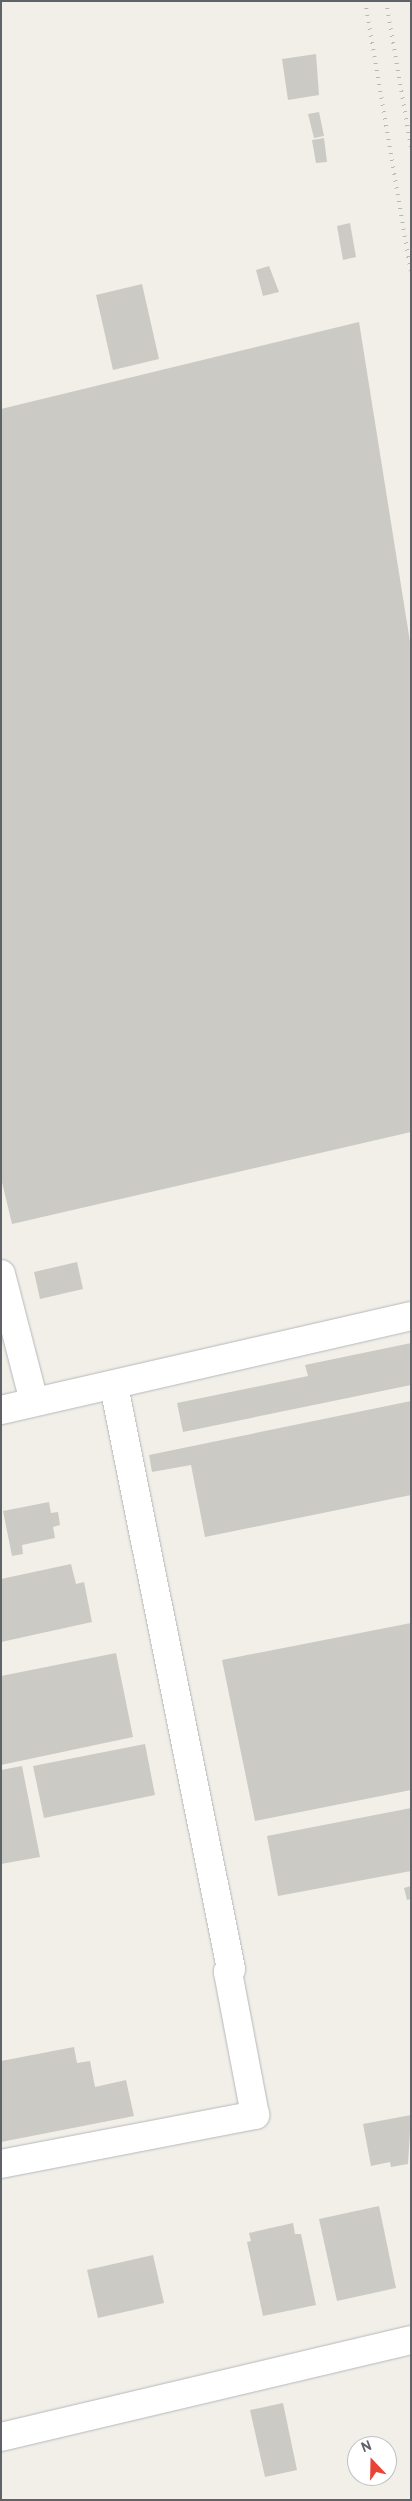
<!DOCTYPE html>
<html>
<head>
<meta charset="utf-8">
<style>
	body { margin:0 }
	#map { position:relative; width:412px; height:2501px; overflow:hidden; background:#f1efe8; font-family:Overpass,sans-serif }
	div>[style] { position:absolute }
	.building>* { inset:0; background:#cccac5 }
	.roads { filter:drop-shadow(0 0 1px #b5b8bc) drop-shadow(0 0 1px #b5b8bc) }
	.minor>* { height:28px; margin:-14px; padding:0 14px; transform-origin:14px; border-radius:14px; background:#fff }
	.rail>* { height:4px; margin-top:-2px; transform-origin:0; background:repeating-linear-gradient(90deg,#b6b7b8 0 1px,transparent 0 7px) }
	span { translate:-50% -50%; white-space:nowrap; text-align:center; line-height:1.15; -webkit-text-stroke:4px #fff; paint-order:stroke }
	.frame { position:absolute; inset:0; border:2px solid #5f6368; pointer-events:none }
	.north { position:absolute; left:347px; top:2436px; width:50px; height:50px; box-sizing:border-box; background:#fff; border:1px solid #bfc1c3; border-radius:50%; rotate:339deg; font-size:14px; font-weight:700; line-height:20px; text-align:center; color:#5f6368 }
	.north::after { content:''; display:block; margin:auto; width:18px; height:22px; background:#ea4335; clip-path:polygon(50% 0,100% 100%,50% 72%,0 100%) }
</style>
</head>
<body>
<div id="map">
	<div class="building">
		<i style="clip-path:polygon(316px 54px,319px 95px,288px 100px,282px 59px)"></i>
		<i style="clip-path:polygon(319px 112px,324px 136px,314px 138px,308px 114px)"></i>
		<i style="clip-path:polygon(324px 138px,327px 162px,316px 163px,312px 140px)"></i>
		<i style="clip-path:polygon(350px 223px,356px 257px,343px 260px,337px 226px)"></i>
		<i style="clip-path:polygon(269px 266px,279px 292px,263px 296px,256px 270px)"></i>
		<i style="clip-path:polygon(142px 284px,159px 359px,113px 370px,96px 295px)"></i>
		<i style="clip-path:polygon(359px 322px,411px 648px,411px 1132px,12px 1224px,1px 1178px,1px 409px)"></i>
		<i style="clip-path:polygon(77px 1262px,83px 1289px,40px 1299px,34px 1272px)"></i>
		<i style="clip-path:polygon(411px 1343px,411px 1385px,183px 1432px,177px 1403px,308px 1376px,305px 1365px)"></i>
		<i style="clip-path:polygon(411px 1401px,411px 1495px,205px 1537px,191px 1465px,152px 1472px,149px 1455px)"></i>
		<i style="clip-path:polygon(49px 1502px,51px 1513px,58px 1512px,60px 1525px,53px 1527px,55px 1538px,22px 1545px,23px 1554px,12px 1556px,3px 1511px)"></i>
		<i style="clip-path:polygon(71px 1564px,76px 1584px,84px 1582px,92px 1622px,1px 1642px,1px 1579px)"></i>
		<i style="clip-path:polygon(411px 1623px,411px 1790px,255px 1821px,222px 1660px)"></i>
		<i style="clip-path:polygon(116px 1653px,133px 1737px,1px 1765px,1px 1676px)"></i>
		<i style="clip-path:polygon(145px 1744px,155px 1795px,44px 1818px,33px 1766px)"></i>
		<i style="clip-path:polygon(22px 1766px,40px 1857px,1px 1864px,1px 1770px)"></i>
		<i style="clip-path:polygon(411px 1808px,411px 1871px,278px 1896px,267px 1836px)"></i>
		<i style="clip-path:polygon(411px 1886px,411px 1899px,407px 1900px,404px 1888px)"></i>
		<i style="clip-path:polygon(74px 2047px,77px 2063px,90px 2061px,95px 2087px,126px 2080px,134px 2116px,1px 2142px,1px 2061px)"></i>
		<i style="clip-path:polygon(411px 2115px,408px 2164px,391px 2167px,390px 2162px,371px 2166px,363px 2124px)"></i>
		<i style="clip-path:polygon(379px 2206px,396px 2288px,337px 2301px,319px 2219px)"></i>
		<i style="clip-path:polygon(293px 2223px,295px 2234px,301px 2234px,316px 2305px,263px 2316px,247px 2242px,251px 2241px,249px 2233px)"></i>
		<i style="clip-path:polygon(153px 2255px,164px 2303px,98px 2318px,87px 2270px)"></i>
		<i style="clip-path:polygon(283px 2403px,297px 2470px,265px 2477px,250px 2410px)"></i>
	</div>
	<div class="roads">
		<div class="minor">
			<i style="left:1px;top:1274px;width:132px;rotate:75.5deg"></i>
			<i style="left:1px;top:1410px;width:421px;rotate:-12.9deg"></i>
			<i style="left:1px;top:2164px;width:259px;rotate:-10.9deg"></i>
			<i style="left:255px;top:2115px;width:146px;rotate:-100.7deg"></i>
			<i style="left:228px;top:1972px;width:4px;rotate:-45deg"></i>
			<i style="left:231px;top:1969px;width:595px;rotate:-101.35deg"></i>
			<i style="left:1px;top:2437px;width:421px;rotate:-13.3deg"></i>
		</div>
	</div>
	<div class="rail">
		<i style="left:365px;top:1px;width:277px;rotate:80.4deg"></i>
		<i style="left:386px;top:1px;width:149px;rotate:80.3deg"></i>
	</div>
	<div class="frame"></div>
	<div class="north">N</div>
</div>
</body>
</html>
